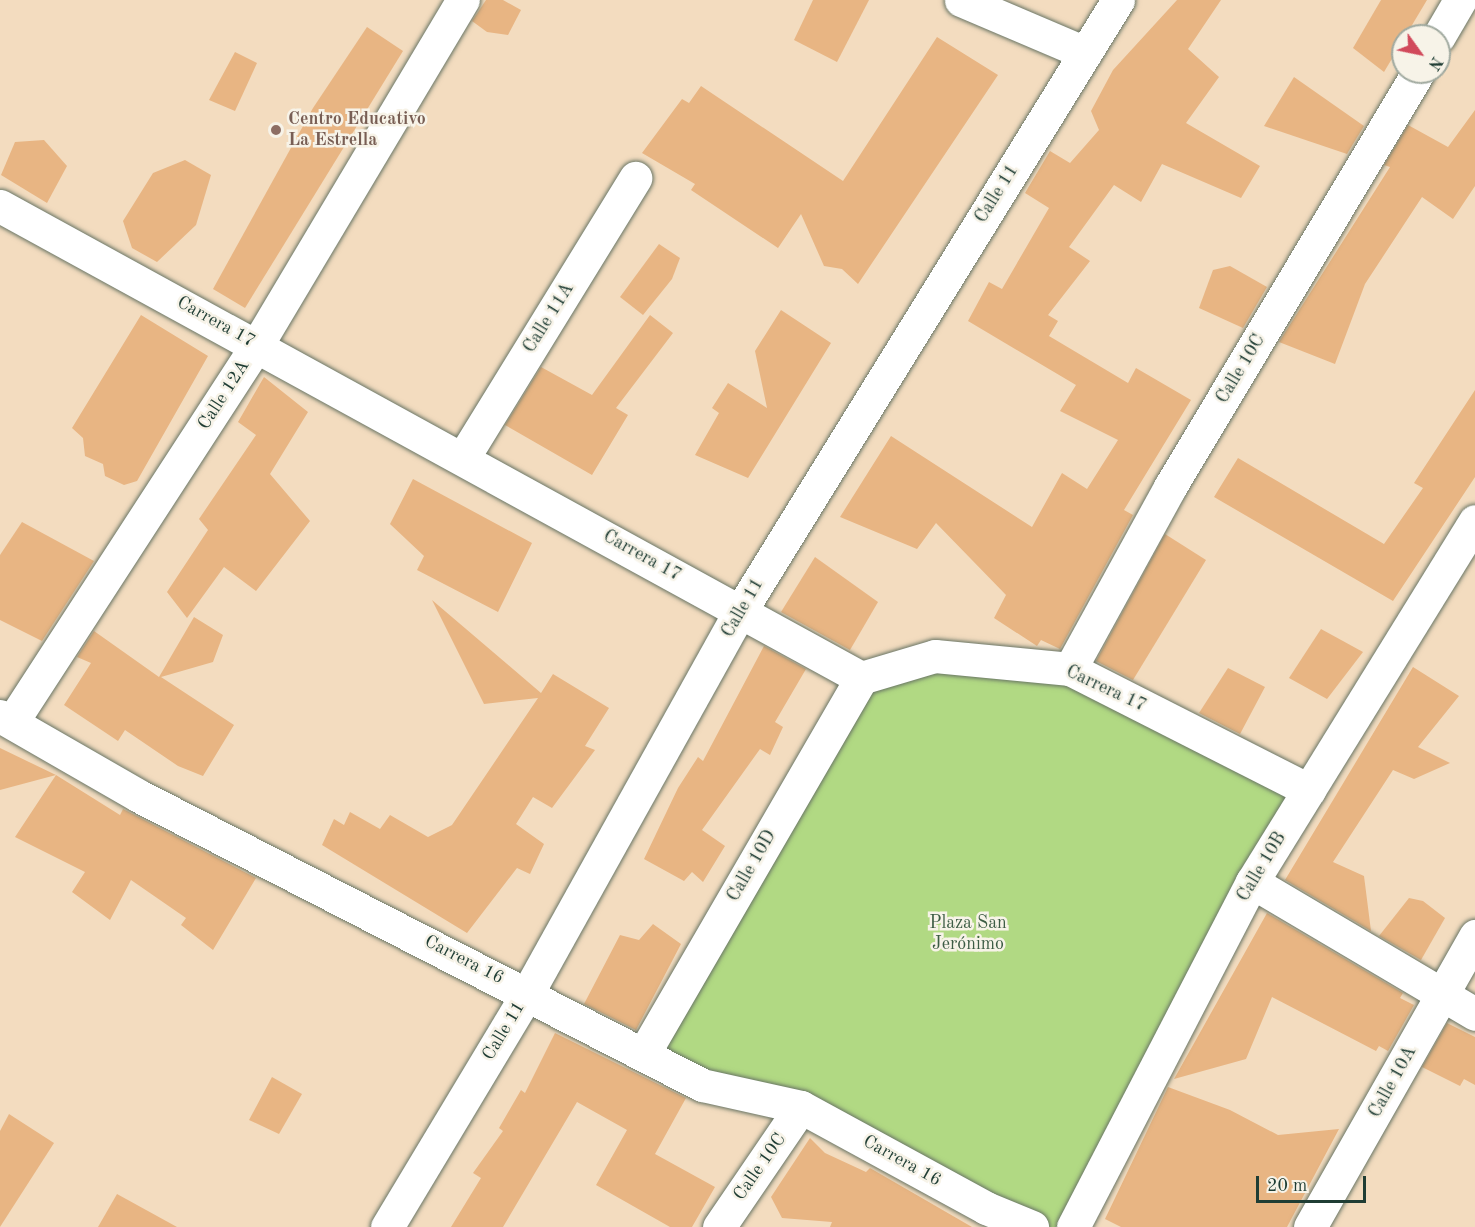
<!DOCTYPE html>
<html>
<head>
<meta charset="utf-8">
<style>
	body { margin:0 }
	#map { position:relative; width:1475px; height:1227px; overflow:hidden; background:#f3dcbf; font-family:"Old Standard TT",serif }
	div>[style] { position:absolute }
	.green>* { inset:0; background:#b1d983 }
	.building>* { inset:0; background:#e8b583 }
	.roads { filter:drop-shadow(0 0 2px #697565) drop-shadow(0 0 2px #697565) }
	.minor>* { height:33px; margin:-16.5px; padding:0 16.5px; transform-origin:16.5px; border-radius:16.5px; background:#fff }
	.dots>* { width:16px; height:16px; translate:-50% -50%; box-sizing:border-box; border:3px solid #f7f3e8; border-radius:50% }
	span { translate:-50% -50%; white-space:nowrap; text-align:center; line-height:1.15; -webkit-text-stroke:5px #f7f3e8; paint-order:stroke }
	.education-label { font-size:18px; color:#785e54; font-weight:700 }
	.left { translate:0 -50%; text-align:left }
	.street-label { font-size:18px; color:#1f3d34 }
	.park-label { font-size:18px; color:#3c5c44 }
	.north { position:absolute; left:1391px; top:24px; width:60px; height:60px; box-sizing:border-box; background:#f7f3e8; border:2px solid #a1aaa0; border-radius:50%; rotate:123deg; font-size:16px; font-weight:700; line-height:24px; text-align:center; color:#1f3d34 }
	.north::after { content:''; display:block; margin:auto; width:21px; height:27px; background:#d1495b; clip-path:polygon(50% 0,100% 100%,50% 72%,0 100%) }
	.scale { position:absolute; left:1256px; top:1176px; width:110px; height:27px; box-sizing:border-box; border:3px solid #1f3d34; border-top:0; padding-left:8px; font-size:18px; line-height:21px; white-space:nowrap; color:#1f3d34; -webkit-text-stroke:4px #f7f3e8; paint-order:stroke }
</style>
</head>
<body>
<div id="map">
	<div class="green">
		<i style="clip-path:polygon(935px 663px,1060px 671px,1300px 792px,1066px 1227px,1045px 1227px,645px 1051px,859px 685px)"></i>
	</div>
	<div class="building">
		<i style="clip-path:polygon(486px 0,503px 0,521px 10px,508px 35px,487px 32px,472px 21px)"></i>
		<i style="clip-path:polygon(813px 0,869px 0,837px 62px,794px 40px)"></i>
		<i style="clip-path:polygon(1177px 0,1221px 0,1188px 49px,1219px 77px,1186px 123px,1260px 166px,1241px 198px,1162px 164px,1141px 202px,1114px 185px,1069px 247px,1090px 261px,1048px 315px,1058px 321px,1049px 336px,1128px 383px,1136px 368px,1191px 400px,1124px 510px,1133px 515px,1060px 649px,1041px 640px,1037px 646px,994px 618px,1006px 595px,936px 523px,917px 549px,840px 517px,891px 436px,1032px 527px,1062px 473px,1087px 489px,1118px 440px,1060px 411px,1076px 385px,968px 321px,989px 282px,1002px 289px,1049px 208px,1025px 193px,1050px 151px,1070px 163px,1099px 130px,1091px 111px,1113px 70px)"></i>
		<i style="clip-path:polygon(1381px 0,1427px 0,1384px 72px,1353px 48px)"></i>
		<i style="clip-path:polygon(367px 27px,403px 51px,245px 308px,213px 289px,313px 108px)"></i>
		<i style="clip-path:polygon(937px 37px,998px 75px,858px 284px,842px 269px,824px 266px,801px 214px,778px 248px,691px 190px,695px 184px,642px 153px,682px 99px,689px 103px,701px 86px,843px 181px)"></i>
		<i style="clip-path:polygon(235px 52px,257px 63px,235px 111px,209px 100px)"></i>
		<i style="clip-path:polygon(1294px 77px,1364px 126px,1347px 154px,1264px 126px)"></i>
		<i style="clip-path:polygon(1475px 110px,1475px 186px,1453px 219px,1422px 197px,1365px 284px,1335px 364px,1279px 342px,1390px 167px,1384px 165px,1408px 125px,1448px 147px)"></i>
		<i style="clip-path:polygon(44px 140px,67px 166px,47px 203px,1px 175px,15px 142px)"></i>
		<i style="clip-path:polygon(185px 160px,211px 175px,196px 225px,157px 262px,132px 248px,123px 221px,153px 173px)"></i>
		<i style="clip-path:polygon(659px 244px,680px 258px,672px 279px,643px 315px,620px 297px)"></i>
		<i style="clip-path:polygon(1230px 266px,1267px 287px,1243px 328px,1199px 308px,1213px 270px)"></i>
		<i style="clip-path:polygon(781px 310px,831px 343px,748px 478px,695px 455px,719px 413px,712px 408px,728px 383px,767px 408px,755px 351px)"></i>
		<i style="clip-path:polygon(141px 315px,208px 356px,137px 481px,124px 485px,105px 476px,103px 464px,85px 456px,83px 438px,72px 428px)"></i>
		<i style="clip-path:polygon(650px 315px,673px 333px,616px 408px,628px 415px,592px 475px,505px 425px,541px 367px,592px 395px)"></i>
		<i style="clip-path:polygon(264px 377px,308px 412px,270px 474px,310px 521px,256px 591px,224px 567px,187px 618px,167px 592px,208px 530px,199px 519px,256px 435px,238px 422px)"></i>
		<i style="clip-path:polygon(1475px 390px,1475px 477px,1393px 601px,1214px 497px,1238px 458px,1384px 544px,1423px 488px,1414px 483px)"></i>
		<i style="clip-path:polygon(413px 479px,532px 543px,498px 612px,417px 570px,424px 556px,390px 524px)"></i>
		<i style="clip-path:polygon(22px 522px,94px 561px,42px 641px,0 620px,0 555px)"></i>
		<i style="clip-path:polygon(1165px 534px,1206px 560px,1133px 680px,1096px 661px)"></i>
		<i style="clip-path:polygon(815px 557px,878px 602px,850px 650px,781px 612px)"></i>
		<i style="clip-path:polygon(432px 600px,541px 693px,553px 674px,609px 708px,585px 746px,595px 750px,552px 808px,533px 797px,516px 824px,544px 844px,530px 874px,517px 868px,467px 933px,322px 845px,334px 819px,344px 825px,350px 812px,380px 829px,390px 815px,428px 837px,452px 825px,538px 698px,484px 704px)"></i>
		<i style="clip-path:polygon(194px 617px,223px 635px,213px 662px,161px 677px,234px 725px,203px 776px,178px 766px,125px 730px,118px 741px,64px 705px,91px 663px,77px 657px,94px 631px,159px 677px)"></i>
		<i style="clip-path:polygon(1321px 629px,1363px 652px,1327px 699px,1289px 678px)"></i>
		<i style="clip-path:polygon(764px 646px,806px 669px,775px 722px,783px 727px,770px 755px,760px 749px,702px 830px,725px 846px,703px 882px,692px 872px,684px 881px,644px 859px,678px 788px,698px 757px,703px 761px)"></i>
		<i style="clip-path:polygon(1413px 667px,1459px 696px,1418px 747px,1450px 763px,1414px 779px,1393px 770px,1333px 862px,1364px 876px,1371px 931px,1285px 880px)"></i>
		<i style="clip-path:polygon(1228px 668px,1265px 687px,1240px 734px,1199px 713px)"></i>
		<i style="clip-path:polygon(0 748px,56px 775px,0 790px)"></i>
		<i style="clip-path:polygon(56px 775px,120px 815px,123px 809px,256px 878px,213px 950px,181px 925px,186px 918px,131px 880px,110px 920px,72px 892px,85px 872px,15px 837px)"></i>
		<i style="clip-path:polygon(1409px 898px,1423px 901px,1445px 918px,1421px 960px,1379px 936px)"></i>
		<i style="clip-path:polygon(1267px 913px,1403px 993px,1400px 998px,1414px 1005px,1388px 1051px,1379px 1046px,1376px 1051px,1272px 997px,1246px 1059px,1174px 1079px)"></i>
		<i style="clip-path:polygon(653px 924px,681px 944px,636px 1030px,584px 1004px,620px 935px,639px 940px)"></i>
		<i style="clip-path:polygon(1447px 1023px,1475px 1037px,1475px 1085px,1464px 1079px,1460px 1086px,1422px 1067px)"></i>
		<i style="clip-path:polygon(555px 1033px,686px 1098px,655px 1154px,715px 1187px,692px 1227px,670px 1227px,596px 1185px,627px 1130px,577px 1102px,503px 1227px,451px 1227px,481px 1178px,473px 1173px,503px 1131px,499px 1128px,521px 1090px,525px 1093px)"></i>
		<i style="clip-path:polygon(272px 1077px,302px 1094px,279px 1134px,249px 1120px)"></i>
		<i style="clip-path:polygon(1168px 1087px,1230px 1110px,1278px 1135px,1339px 1129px,1287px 1227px,1121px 1227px,1105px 1219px)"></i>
		<i style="clip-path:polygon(9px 1114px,54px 1143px,0 1227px,0 1131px)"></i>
		<i style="clip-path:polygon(810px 1138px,825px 1153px,866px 1172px,870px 1168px,972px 1227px,830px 1227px,832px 1222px,782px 1218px,771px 1197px)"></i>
		<i style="clip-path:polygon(117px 1194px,177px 1227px,98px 1227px)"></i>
	</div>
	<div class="roads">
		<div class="minor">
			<i style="left:961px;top:0;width:135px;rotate:23.1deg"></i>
			<i style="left:1439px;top:36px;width:42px;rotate:-59.7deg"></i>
			<i style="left:0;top:206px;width:982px;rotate:28.73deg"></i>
			<i style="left:861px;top:678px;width:77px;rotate:-16.6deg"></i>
			<i style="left:935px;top:656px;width:136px;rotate:5.5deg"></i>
			<i style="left:1070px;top:669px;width:268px;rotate:26.9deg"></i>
			<i style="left:463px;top:458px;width:329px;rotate:-58.4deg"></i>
			<i style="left:1070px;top:669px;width:208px;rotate:-61.2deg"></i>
			<i style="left:1170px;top:487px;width:483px;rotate:-59.1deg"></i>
			<i style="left:0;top:716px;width:160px;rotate:29.9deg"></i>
			<i style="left:139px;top:796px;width:633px;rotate:27.17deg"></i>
			<i style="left:702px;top:1085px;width:101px;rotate:12.5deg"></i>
			<i style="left:801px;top:1107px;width:211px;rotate:28.6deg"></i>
			<i style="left:986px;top:1208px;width:50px;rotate:22.4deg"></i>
			<i style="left:12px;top:722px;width:450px;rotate:-57deg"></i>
			<i style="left:257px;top:345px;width:402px;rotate:-59.2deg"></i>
			<i style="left:1252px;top:882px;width:259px;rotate:30.6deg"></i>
			<i style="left:644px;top:1053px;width:433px;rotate:-59.9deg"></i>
			<i style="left:387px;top:1227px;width:274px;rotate:-59deg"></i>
			<i style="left:528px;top:992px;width:437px;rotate:-60.9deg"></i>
			<i style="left:741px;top:610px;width:717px;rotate:-58.28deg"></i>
			<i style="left:719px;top:1227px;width:145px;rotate:-55.7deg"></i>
			<i style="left:1073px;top:1227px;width:389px;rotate:-62.6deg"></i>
			<i style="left:1252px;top:882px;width:424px;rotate:-58.3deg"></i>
			<i style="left:1310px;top:1227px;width:335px;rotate:-60.4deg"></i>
		</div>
	</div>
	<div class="dots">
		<i style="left:276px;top:130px;background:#8d6e63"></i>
	</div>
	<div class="education-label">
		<span class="left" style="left:288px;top:130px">Centro Educativo<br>La Estrella</span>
	</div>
	<div class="street-label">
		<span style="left:997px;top:194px;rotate:-58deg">Calle 11</span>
		<span style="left:549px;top:318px;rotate:-58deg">Calle 11A</span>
		<span style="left:216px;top:322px;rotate:29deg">Carrera 17</span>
		<span style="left:1241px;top:369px;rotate:-59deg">Calle 10C</span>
		<span style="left:224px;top:395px;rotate:-57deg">Calle 12A</span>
		<span style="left:642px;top:556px;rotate:29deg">Carrera 17</span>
		<span style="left:743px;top:608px;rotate:-60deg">Calle 11</span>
		<span style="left:1106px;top:689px;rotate:25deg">Carrera 17</span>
		<span style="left:752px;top:866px;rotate:-60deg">Calle 10D</span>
		<span style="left:1262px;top:867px;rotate:-59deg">Calle 10B</span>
		<span style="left:464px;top:960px;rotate:27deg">Carrera 16</span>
		<span style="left:504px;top:1031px;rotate:-59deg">Calle 11</span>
		<span style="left:1393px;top:1082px;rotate:-61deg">Calle 10A</span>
		<span style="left:902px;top:1161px;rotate:29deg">Carrera 16</span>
		<span style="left:760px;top:1167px;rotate:-55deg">Calle 10C</span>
	</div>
	<div class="park-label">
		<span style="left:968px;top:934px">Plaza San<br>Jerónimo</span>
	</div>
	<div class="north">N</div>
	<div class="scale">20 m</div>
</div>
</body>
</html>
